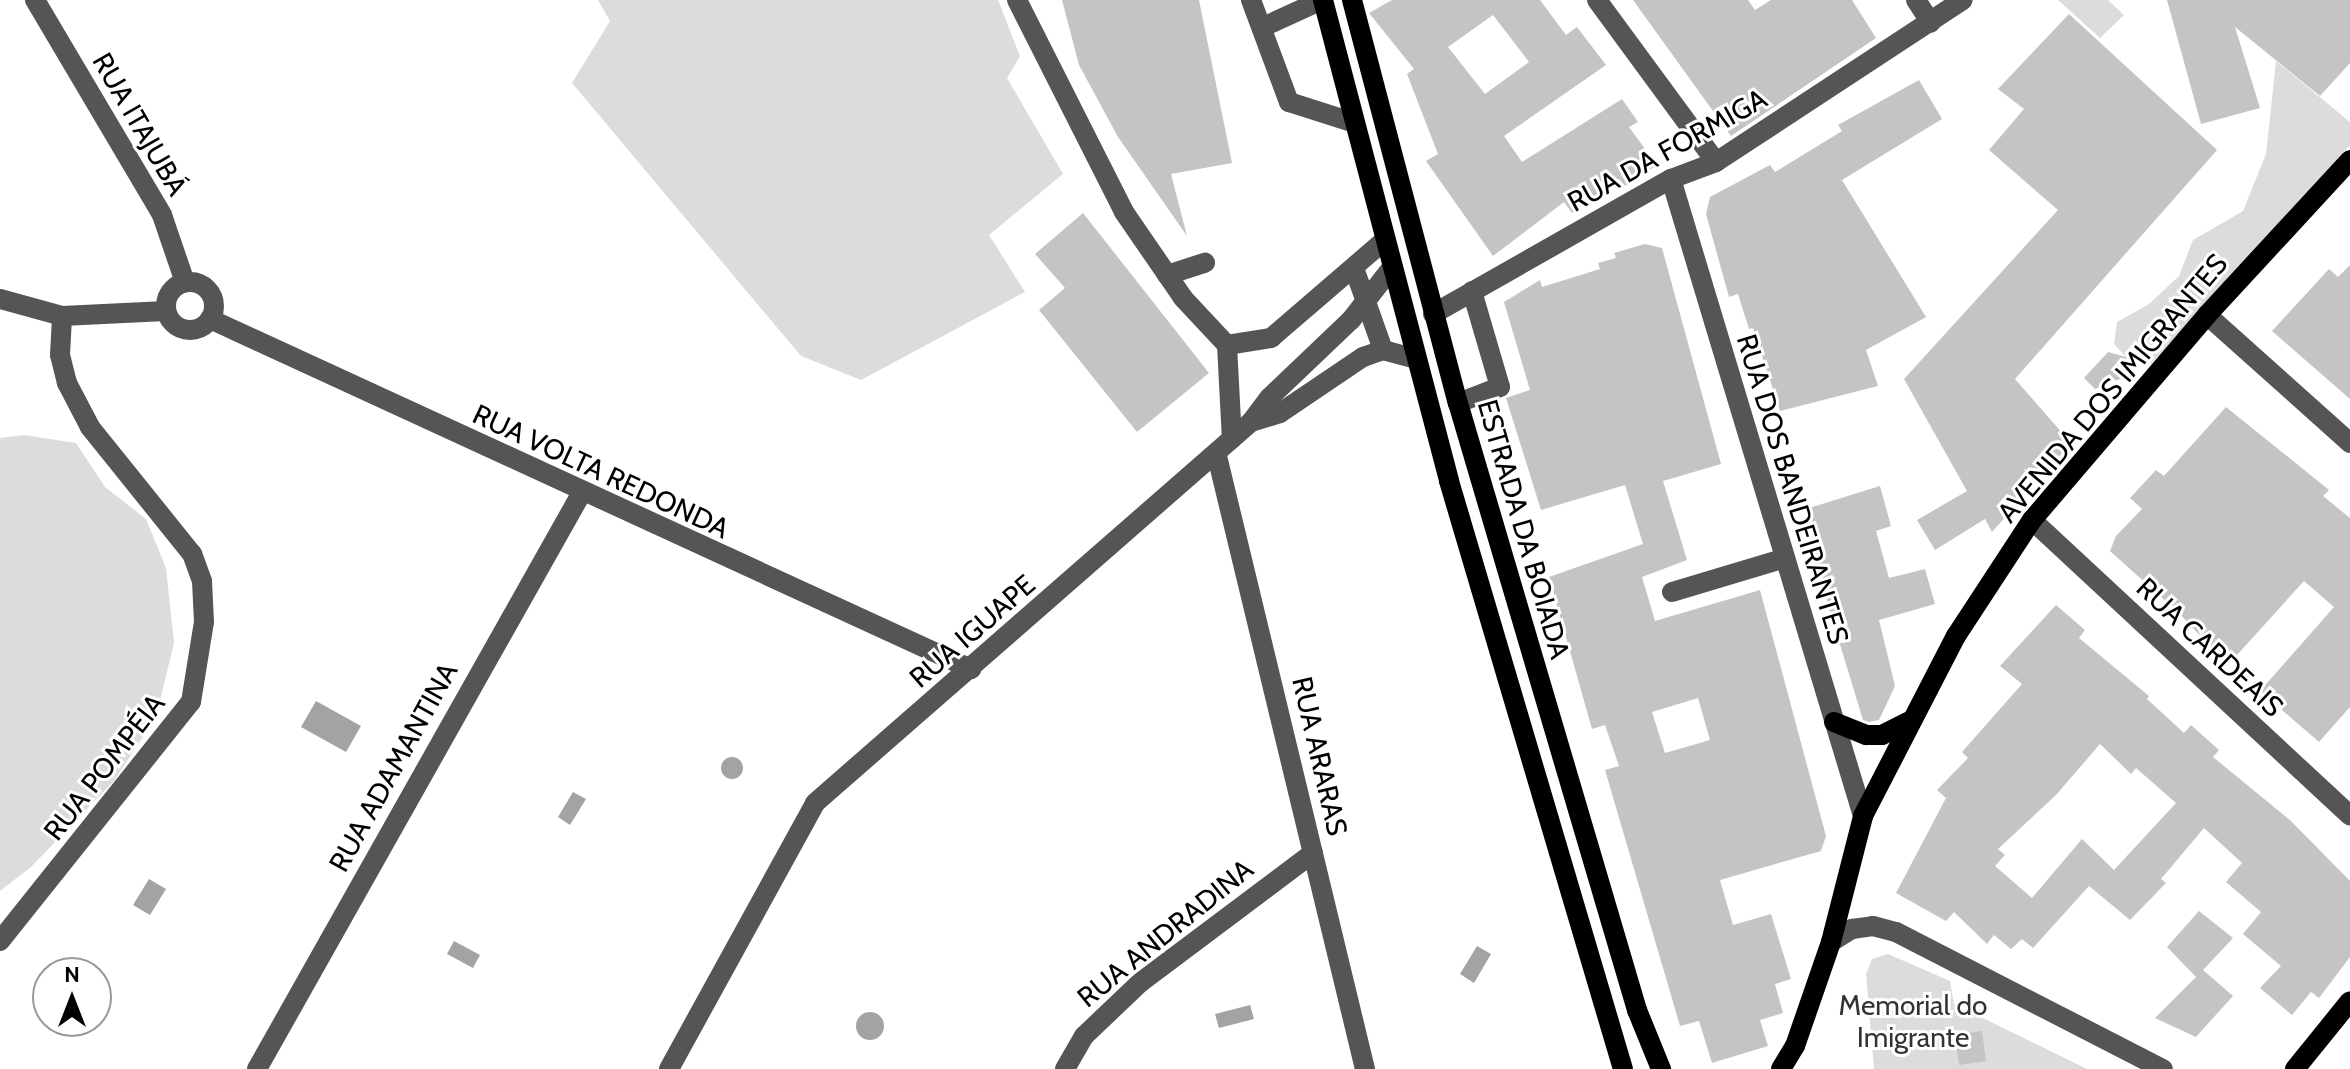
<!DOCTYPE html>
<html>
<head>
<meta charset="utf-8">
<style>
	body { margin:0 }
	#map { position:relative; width:2350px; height:1069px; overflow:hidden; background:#fff; font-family:Cabin,sans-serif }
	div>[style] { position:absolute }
	.green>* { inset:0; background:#dcdcdc }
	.water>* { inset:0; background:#a3a3a3 }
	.round { border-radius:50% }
	.building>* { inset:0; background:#c4c4c4 }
	.minor>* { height:20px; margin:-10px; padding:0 10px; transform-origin:10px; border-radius:10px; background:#555 }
	.minor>.ring { margin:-10px; padding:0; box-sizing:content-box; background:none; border:20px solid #555; border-radius:50% }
	.major>* { height:20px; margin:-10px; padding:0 10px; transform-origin:10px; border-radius:10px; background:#000 }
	span { translate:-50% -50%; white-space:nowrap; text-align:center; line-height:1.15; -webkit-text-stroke:6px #fff; paint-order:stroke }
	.street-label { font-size:28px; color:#000 }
	.park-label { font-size:28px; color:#333 }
	.north { position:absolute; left:32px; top:957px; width:80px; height:80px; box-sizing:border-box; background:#fff; border:2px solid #999; border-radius:50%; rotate:0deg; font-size:22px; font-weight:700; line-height:32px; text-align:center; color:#000 }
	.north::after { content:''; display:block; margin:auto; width:28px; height:36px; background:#000; clip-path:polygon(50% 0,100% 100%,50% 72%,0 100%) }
</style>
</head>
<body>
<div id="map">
	<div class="green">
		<i style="clip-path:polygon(598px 0,998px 0,1020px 56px,1007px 78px,1063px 174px,989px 235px,1025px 292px,861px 380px,801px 356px,572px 83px,610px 21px)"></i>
		<i style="clip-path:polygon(2058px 0,2108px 0,2124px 15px,2100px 38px)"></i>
		<i style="clip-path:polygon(2276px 61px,2350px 122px,2350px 145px,2151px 364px,2126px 357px,2114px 344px,2117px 322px,2149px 304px,2179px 276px,2193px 240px,2243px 211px,2266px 154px)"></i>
		<i style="clip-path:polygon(24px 435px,76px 443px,105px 487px,146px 519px,166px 568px,174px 643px,156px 717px,114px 781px,31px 867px,0 891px,0 438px)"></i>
		<i style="clip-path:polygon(1888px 954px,1950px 981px,1954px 1004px,2087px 1069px,1874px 1069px,1866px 974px,1872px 959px)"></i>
	</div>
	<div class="water">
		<i style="clip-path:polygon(316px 701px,361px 726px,346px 752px,301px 727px)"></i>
		<i class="round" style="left:721px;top:757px;width:22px;height:22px"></i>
		<i style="clip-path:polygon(573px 792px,586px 799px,570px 825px,558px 817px)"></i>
		<i style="clip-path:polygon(149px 879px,166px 889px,150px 915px,133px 905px)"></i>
		<i style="clip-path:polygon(454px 941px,480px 955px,473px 968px,447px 954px)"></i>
		<i style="clip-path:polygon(1477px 946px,1491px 954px,1474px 983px,1460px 974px)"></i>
		<i style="clip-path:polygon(1250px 1005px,1254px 1019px,1219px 1028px,1215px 1014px)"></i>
		<i class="round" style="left:856px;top:1012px;width:28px;height:28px"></i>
	</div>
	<div class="building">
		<i style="clip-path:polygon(1062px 0,1199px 0,1232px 163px,1171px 174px,1187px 236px,1118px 137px,1079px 65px)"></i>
		<i style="clip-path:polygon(evenodd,1392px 0,1540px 0,1566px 35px,1577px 27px,1606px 65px,1504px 136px,1522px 162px,1622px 99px,1638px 122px,1629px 127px,1657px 165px,1625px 186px,1619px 179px,1572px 213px,1564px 202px,1493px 256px,1426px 161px,1438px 154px,1407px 74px,1414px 69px,1369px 13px,1392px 0,1493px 15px,1529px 62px,1485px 94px,1448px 47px,1493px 15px)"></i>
		<i style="clip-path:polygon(1633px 0,1748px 0,1755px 10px,1771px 0,1852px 0,1876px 38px,1731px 136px)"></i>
		<i style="clip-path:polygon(2167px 0,2350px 0,2350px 63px,2320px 96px,2235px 27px,2260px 108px,2201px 124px)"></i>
		<i style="clip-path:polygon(2069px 14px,2217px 150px,2015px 379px,2071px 443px,1992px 532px,1985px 519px,1935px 550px,1917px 520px,1967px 491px,1904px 379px,2058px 210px,1989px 150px,2024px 109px,1998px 89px)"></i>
		<i style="clip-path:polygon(1919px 80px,1942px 119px,1842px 180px,1926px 317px,1866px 350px,1878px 386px,1780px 411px,1753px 328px,1749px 329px,1738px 294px,1729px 297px,1706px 214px,1710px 197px,1770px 165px,1775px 172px,1842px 131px,1838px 125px)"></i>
		<i style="clip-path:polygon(1083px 213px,1209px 373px,1137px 432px,1039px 310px,1065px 288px,1035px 254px)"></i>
		<i style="clip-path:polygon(evenodd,1645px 244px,1662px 248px,1721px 464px,1663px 481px,1687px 560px,1642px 577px,1655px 621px,1760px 590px,1826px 836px,1821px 851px,1720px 880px,1733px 925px,1771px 914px,1791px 979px,1775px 984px,1783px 1013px,1760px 1020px,1768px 1046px,1712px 1063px,1699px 1021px,1680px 1026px,1605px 770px,1619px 766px,1605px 725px,1592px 729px,1549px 577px,1643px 544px,1625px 485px,1541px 510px,1506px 398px,1530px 390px,1504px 302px,1540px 280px,1542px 287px,1600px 269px,1598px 263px,1616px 258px,1614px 253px,1645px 244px,1698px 698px,1710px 740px,1665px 753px,1652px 712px,1698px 698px)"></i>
		<i style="clip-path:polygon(2350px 265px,2350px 399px,2272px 331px,2329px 269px,2338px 277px)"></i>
		<i style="clip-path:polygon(2108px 352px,2126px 357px,2130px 375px,2095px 389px,2084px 378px)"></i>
		<i style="clip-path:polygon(2226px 407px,2329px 490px,2323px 496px,2350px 518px,2350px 707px,2319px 742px,2260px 691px,2334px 607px,2304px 581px,2227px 666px,2200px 644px,2204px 640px,2179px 613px,2110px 551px,2116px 536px,2142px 509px,2130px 498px,2156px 470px,2164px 476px)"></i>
		<i style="clip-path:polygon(1880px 486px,1891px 526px,1876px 531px,1889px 578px,1925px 569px,1935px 604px,1879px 620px,1895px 686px,1879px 720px,1869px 722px,1863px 720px,1828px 605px,1806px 509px)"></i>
		<i style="clip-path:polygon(evenodd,2056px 605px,2085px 630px,2079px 638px,2149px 696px,2147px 699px,2184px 733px,2191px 725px,2219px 750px,2213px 757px,2291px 821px,2350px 881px,2350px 957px,2319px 998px,2311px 992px,2292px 1015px,2260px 988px,2281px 966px,2243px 934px,2261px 912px,2226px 882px,2242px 863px,2204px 828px,2161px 879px,2166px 883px,2130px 920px,2089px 886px,2033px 948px,2022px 939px,2011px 949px,1994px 935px,1987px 944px,1954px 912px,1946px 921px,1896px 893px,1946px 798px,1937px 790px,1968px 758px,1962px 752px,2022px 684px,2000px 666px,2056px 605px,2100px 744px,2131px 774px,2136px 768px,2176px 803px,2114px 870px,2082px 839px,2032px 898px,1995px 866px,2005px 855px,1998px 849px,2056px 795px,2100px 744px)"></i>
		<i style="clip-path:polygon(2199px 911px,2233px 938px,2203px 970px,2233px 996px,2196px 1037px,2155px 1018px,2196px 977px,2167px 947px)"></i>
		<i style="clip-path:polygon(1982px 1031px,1986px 1061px,1959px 1065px,1955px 1035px)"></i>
	</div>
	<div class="minor">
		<i style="left:35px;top:0;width:250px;rotate:59.4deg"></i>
		<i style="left:162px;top:215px;width:71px;rotate:71.1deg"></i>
		<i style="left:1017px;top:0;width:237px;rotate:63.2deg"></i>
		<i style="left:1124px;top:212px;width:104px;rotate:55.5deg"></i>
		<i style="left:1183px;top:298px;width:64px;rotate:46.9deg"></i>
		<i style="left:1227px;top:345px;width:45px;rotate:-9deg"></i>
		<i style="left:1271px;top:338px;width:150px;rotate:-40.7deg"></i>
		<i style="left:1251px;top:0;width:109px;rotate:69.6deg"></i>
		<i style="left:1289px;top:102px;width:69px;rotate:17.7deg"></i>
		<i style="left:1597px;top:0;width:201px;rotate:53.7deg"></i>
		<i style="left:1916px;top:0;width:27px;rotate:57deg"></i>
		<i style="left:1263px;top:27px;width:65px;rotate:-24.6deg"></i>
		<i style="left:1671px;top:179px;width:665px;rotate:73.23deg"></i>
		<i style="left:1354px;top:268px;width:87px;rotate:70.5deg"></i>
		<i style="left:1167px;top:275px;width:40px;rotate:-18deg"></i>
		<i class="ring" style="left:166px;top:282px;width:28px;height:28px"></i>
		<i style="left:0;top:299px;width:64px;rotate:15.3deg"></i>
		<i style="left:62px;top:316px;width:104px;rotate:-2.8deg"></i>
		<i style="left:1433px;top:314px;width:274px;rotate:-29.6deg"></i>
		<i style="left:1671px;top:179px;width:48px;rotate:-20.7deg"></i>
		<i style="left:1716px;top:162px;width:295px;rotate:-33.3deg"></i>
		<i style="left:2207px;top:315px;width:192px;rotate:41.8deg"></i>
		<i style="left:210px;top:319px;width:838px;rotate:24.7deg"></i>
		<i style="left:1227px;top:345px;width:94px;rotate:87deg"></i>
		<i style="left:1458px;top:403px;width:45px;rotate:-20.9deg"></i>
		<i style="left:1500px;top:387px;width:100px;rotate:-106.3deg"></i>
		<i style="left:1251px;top:422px;width:30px;rotate:-53deg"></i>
		<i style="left:1269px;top:398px;width:113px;rotate:-43.6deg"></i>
		<i style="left:1351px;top:320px;width:68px;rotate:-52.1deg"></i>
		<i style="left:1217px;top:456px;width:631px;rotate:76.43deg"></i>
		<i style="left:2032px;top:520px;width:434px;rotate:42.9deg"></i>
		<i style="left:1672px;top:592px;width:118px;rotate:-16.7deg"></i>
		<i style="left:0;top:941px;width:306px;rotate:-51.4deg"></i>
		<i style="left:191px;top:702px;width:81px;rotate:-80.8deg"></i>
		<i style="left:204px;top:622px;width:41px;rotate:-92.8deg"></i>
		<i style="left:202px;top:581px;width:29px;rotate:-110deg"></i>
		<i style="left:192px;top:554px;width:163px;rotate:-128.8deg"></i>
		<i style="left:90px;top:427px;width:50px;rotate:-117.6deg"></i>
		<i style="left:67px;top:383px;width:29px;rotate:-104deg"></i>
		<i style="left:60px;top:355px;width:39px;rotate:-87deg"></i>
		<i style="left:1831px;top:942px;width:25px;rotate:-32deg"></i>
		<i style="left:1852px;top:929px;width:21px;rotate:-8deg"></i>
		<i style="left:1873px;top:926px;width:24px;rotate:15deg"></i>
		<i style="left:1896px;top:932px;width:300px;rotate:27.2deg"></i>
		<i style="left:257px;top:1069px;width:660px;rotate:-60.6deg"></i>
		<i style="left:669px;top:1069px;width:303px;rotate:-61.2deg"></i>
		<i style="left:815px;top:803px;width:579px;rotate:-41.15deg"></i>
		<i style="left:1251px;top:422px;width:30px;rotate:-17deg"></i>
		<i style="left:1280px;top:413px;width:100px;rotate:-34deg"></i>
		<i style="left:1363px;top:357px;width:21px;rotate:-19deg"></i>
		<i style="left:1383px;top:350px;width:35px;rotate:15deg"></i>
		<i style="left:1065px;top:1069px;width:38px;rotate:-60deg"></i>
		<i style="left:1084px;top:1036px;width:79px;rotate:-43.5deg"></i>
		<i style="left:1141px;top:982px;width:215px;rotate:-36.9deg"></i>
	</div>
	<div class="major">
		<i style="left:1323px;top:0;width:497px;rotate:75.3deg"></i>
		<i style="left:1449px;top:481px;width:613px;rotate:73.52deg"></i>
		<i style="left:1352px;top:0;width:417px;rotate:75.3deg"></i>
		<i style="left:1458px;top:403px;width:633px;rotate:73.57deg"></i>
		<i style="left:1637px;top:1010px;width:64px;rotate:67.9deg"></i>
		<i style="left:1834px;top:722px;width:35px;rotate:22deg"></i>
		<i style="left:1866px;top:735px;width:16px"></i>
		<i style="left:1882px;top:735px;width:29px;rotate:-27deg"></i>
		<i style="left:1781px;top:1069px;width:27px;rotate:-59deg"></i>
		<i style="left:1795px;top:1046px;width:110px;rotate:-70.9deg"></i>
		<i style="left:1831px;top:942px;width:130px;rotate:-75.7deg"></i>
		<i style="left:1863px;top:816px;width:203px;rotate:-62.7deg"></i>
		<i style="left:1956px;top:636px;width:139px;rotate:-56.8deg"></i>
		<i style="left:2032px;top:520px;width:270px;rotate:-49.5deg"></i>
		<i style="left:2207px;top:315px;width:211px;rotate:-47.3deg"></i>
		<i style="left:2295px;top:1069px;width:87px;rotate:-51deg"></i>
	</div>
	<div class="street-label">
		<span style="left:140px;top:124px;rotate:60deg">RUA ITAJUBÁ</span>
		<span style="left:1667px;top:150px;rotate:-29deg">RUA DA FORMIGA</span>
		<span style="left:2112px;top:388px;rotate:-50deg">AVENIDA DOS IMIGRANTES</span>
		<span style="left:601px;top:471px;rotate:25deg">RUA VOLTA REDONDA</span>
		<span style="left:1793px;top:489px;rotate:73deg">RUA DOS BANDEIRANTES</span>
		<span style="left:1524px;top:529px;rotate:74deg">ESTRADA DA BOIADA</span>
		<span style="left:972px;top:631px;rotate:-41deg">RUA IGUAPE</span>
		<span style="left:2210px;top:647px;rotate:43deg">RUA CARDEAIS</span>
		<span style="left:1320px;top:756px;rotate:77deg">RUA ARARAS</span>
		<span style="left:104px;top:767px;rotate:-52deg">RUA POMPÉIA</span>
		<span style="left:393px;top:767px;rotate:-61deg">RUA ADAMANTINA</span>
		<span style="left:1165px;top:933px;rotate:-39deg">RUA ANDRADINA</span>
	</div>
	<div class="park-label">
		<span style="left:1913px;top:1021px">Memorial do<br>Imigrante</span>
	</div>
	<div class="north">N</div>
</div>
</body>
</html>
